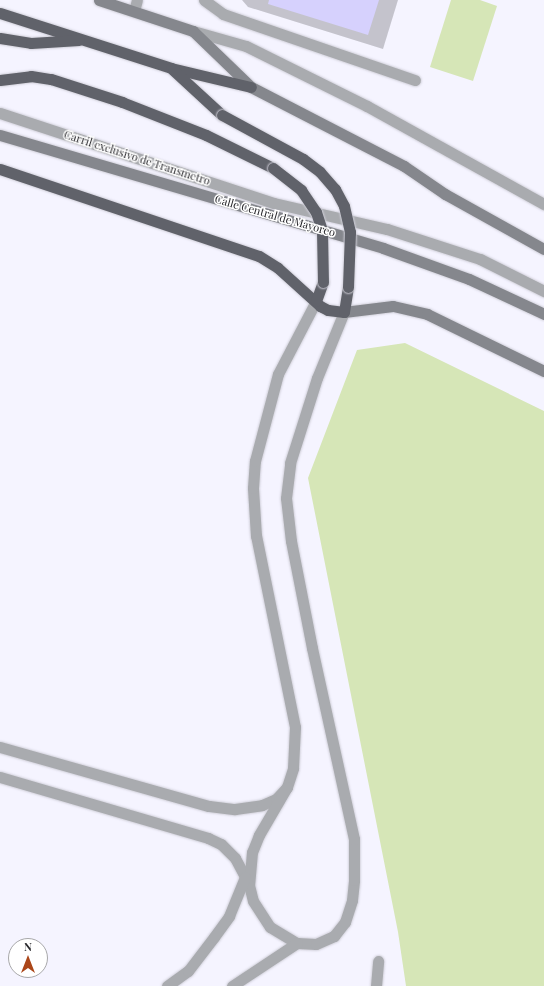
<!DOCTYPE html>
<html>
<head>
<meta charset="utf-8">
<style>
	body { margin:0 }
	#map { position:relative; width:544px; height:986px; overflow:hidden; background:#f5f4ff; font-family:"Playfair Display",serif }
	div>[style] { position:absolute }
	.green>* { inset:0; background:#d6e6b7 }
	.shadow>* { inset:0; background:#0003 }
	.building>* { inset:0; background:#d6d1fd }
	.roads { filter:drop-shadow(0 0 1px #d0cfd9) drop-shadow(0 0 1px #d0cfd9) }
	.service>* { height:11px; margin:-5.5px; padding:0 5.5px; transform-origin:5.5px; border-radius:5.5px; background:#a9abaf }
	.minor>* { height:11px; margin:-5.5px; padding:0 5.5px; transform-origin:5.5px; border-radius:5.5px; background:#a9abaf }
	.secondary>* { height:11px; margin:-5.5px; padding:0 5.5px; transform-origin:5.5px; border-radius:5.5px; background:#85878d }
	.trunk>* { height:11px; margin:-5.5px; padding:0 5.5px; transform-origin:5.5px; border-radius:5.5px; background:#60626a }
	.bridges { filter:drop-shadow(0 0 1px #d0cfd9) drop-shadow(0 0 1px #d0cfd9) }
	.trunk-bridge>* { height:11px; margin:-5.5px; padding:0 5.5px; transform-origin:5.5px; border-radius:5.5px; background:#60626a }
	span { translate:-50% -50%; white-space:nowrap; text-align:center; line-height:1.15; -webkit-text-stroke:3px #fff; paint-order:stroke }
	.street-label { font-size:11px; color:#26262a }
	.north { position:absolute; left:8px; top:938px; width:40px; height:40px; box-sizing:border-box; background:#fff; border:1px solid #a8a8aa; border-radius:50%; rotate:0deg; font-size:11px; font-weight:700; line-height:16px; text-align:center; color:#26262a }
	.north::after { content:''; display:block; margin:auto; width:14px; height:18px; background:#ab4619; clip-path:polygon(50% 0,100% 100%,50% 72%,0 100%) }
</style>
</head>
<body>
<div id="map">
	<div class="green">
		<i style="clip-path:polygon(451px 0,480px 0,497px 6px,473px 81px,430px 67px)"></i>
		<i style="clip-path:polygon(405px 343px,544px 411px,544px 986px,406px 986px,398px 932px,308px 478px,357px 350px)"></i>
	</div>
	<div class="shadow">
		<i style="clip-path:polygon(242px 0,398px 0,383px 49px,248px 7px)"></i>
	</div>
	<div class="building">
		<i style="clip-path:polygon(269px 0,379px 0,368px 35px,268px 4px)"></i>
	</div>
	<div class="roads">
		<div class="service">
			<i style="left:204px;top:0;width:24px;rotate:36deg"></i>
			<i style="left:223px;top:14px;width:203px;rotate:19deg"></i>
			<i style="left:134px;top:11px;width:11px;rotate:-75deg"></i>
			<i style="left:193px;top:31px;width:55px;rotate:15.8deg"></i>
			<i style="left:246px;top:46px;width:135px;rotate:26.4deg"></i>
			<i style="left:367px;top:106px;width:202px;rotate:29deg"></i>
			<i style="left:0;top:113px;width:288px;rotate:18.2deg"></i>
			<i style="left:274px;top:203px;width:116px;rotate:13deg"></i>
			<i style="left:387px;top:229px;width:98px;rotate:17.9deg"></i>
			<i style="left:480px;top:259px;width:72px;rotate:26.6deg"></i>
		</div>
		<div class="minor">
			<i style="left:0;top:747px;width:217px;rotate:15.8deg"></i>
			<i style="left:209px;top:806px;width:26px;rotate:7deg"></i>
			<i style="left:235px;top:809px;width:27px;rotate:-8deg"></i>
			<i style="left:262px;top:805px;width:15px;rotate:-23deg"></i>
			<i style="left:276px;top:799px;width:16px;rotate:-47deg"></i>
			<i style="left:287px;top:787px;width:20px;rotate:-72deg"></i>
			<i style="left:293px;top:768px;width:41px;rotate:-87.2deg"></i>
			<i style="left:295px;top:727px;width:195px;rotate:-101.5deg"></i>
			<i style="left:256px;top:536px;width:48px;rotate:-93.6deg"></i>
			<i style="left:253px;top:488px;width:27px;rotate:-86deg"></i>
			<i style="left:255px;top:461px;width:90px;rotate:-75.2deg"></i>
			<i style="left:278px;top:374px;width:82px;rotate:-62.5deg"></i>
			<i style="left:0;top:777px;width:217px;rotate:16.3deg"></i>
			<i style="left:208px;top:838px;width:14px;rotate:25deg"></i>
			<i style="left:221px;top:844px;width:20px;rotate:45deg"></i>
			<i style="left:235px;top:858px;width:26px;rotate:62deg"></i>
			<i style="left:287px;top:787px;width:56px;rotate:120.3deg"></i>
			<i style="left:259px;top:835px;width:18px;rotate:112deg"></i>
			<i style="left:252px;top:852px;width:33px;rotate:95deg"></i>
			<i style="left:249px;top:885px;width:16px;rotate:76deg"></i>
			<i style="left:253px;top:901px;width:31px;rotate:57deg"></i>
			<i style="left:270px;top:927px;width:31px;rotate:31deg"></i>
			<i style="left:297px;top:943px;width:19px;rotate:3deg"></i>
			<i style="left:316px;top:944px;width:20px;rotate:-24deg"></i>
			<i style="left:334px;top:936px;width:18px;rotate:-52deg"></i>
			<i style="left:345px;top:922px;width:23px;rotate:-72deg"></i>
			<i style="left:352px;top:900px;width:20px;rotate:-84deg"></i>
			<i style="left:354px;top:880px;width:41px;rotate:-90deg"></i>
			<i style="left:354px;top:839px;width:196px;rotate:-102.4deg"></i>
			<i style="left:312px;top:648px;width:109px;rotate:-101.1deg"></i>
			<i style="left:291px;top:541px;width:43px;rotate:-96.6deg"></i>
			<i style="left:286px;top:498px;width:35px;rotate:-83deg"></i>
			<i style="left:290px;top:463px;width:89px;rotate:-72.4deg"></i>
			<i style="left:317px;top:378px;width:71px;rotate:-67.8deg"></i>
			<i style="left:167px;top:986px;width:26px;rotate:-36deg"></i>
			<i style="left:188px;top:971px;width:43px;rotate:-52.6deg"></i>
			<i style="left:214px;top:937px;width:26px;rotate:-54deg"></i>
			<i style="left:229px;top:916px;width:42px;rotate:-67.7deg"></i>
			<i style="left:232px;top:986px;width:78px;rotate:-33.5deg"></i>
			<i style="left:376px;top:986px;width:25px;rotate:-85deg"></i>
		</div>
		<div class="secondary">
			<i style="left:99px;top:0;width:99px;rotate:18.3deg"></i>
			<i style="left:193px;top:31px;width:81px;rotate:44deg"></i>
			<i style="left:251px;top:87px;width:172px;rotate:27.3deg"></i>
			<i style="left:404px;top:166px;width:50px;rotate:34.3deg"></i>
			<i style="left:445px;top:194px;width:113px;rotate:29.1deg"></i>
			<i style="left:0;top:135px;width:399px;rotate:16.4deg"></i>
			<i style="left:383px;top:248px;width:91px;rotate:19.8deg"></i>
			<i style="left:469px;top:279px;width:83px;rotate:25deg"></i>
			<i style="left:344px;top:312px;width:49px;rotate:-7deg"></i>
			<i style="left:393px;top:306px;width:35px;rotate:13deg"></i>
			<i style="left:427px;top:314px;width:130px;rotate:26deg"></i>
		</div>
		<div class="trunk">
			<i style="left:0;top:13px;width:180px;rotate:17.8deg"></i>
			<i style="left:171px;top:68px;width:82px;rotate:13.4deg"></i>
			<i style="left:0;top:38px;width:31px;rotate:9deg"></i>
			<i style="left:31px;top:43px;width:48px;rotate:-3.6deg"></i>
			<i style="left:173px;top:70px;width:67px;rotate:42.6deg"></i>
			<i style="left:0;top:80px;width:31px;rotate:-7deg"></i>
			<i style="left:31px;top:76px;width:20px;rotate:9deg"></i>
			<i style="left:51px;top:79px;width:75px;rotate:17.9deg"></i>
			<i style="left:122px;top:102px;width:90px;rotate:21.4deg"></i>
			<i style="left:206px;top:135px;width:75px;rotate:26.2deg"></i>
			<i style="left:0;top:169px;width:273px;rotate:18.6deg"></i>
			<i style="left:259px;top:256px;width:22px;rotate:32deg"></i>
			<i style="left:278px;top:268px;width:57px;rotate:42.1deg"></i>
			<i style="left:320px;top:306px;width:9px;rotate:27deg"></i>
			<i style="left:328px;top:310px;width:16px;rotate:7deg"></i>
			<i style="left:344px;top:312px;width:25px;rotate:-81deg"></i>
			<i style="left:316px;top:301px;width:20px;rotate:-70deg"></i>
		</div>
	</div>
	<div class="bridges">
		<div class="trunk-bridge">
			<i style="left:222px;top:115px;width:92px;rotate:28.5deg"></i>
			<i style="left:303px;top:159px;width:21px;rotate:37deg"></i>
			<i style="left:320px;top:172px;width:23px;rotate:49deg"></i>
			<i style="left:335px;top:189px;width:19px;rotate:62deg"></i>
			<i style="left:344px;top:206px;width:27px;rotate:77deg"></i>
			<i style="left:350px;top:232px;width:55px;rotate:92.1deg"></i>
			<i style="left:273px;top:168px;width:36px;rotate:38deg"></i>
			<i style="left:301px;top:190px;width:27px;rotate:56deg"></i>
			<i style="left:316px;top:212px;width:20px;rotate:72deg"></i>
			<i style="left:322px;top:231px;width:51px;rotate:88.9deg"></i>
		</div>
	</div>
	<div class="street-label">
		<span style="left:137px;top:158px;rotate:18deg">Carril exclusivo de Transmetro</span>
		<span style="left:275px;top:216px;rotate:16deg">Calle Central de Mayoreo</span>
	</div>
	<div class="north">N</div>
</div>
</body>
</html>
